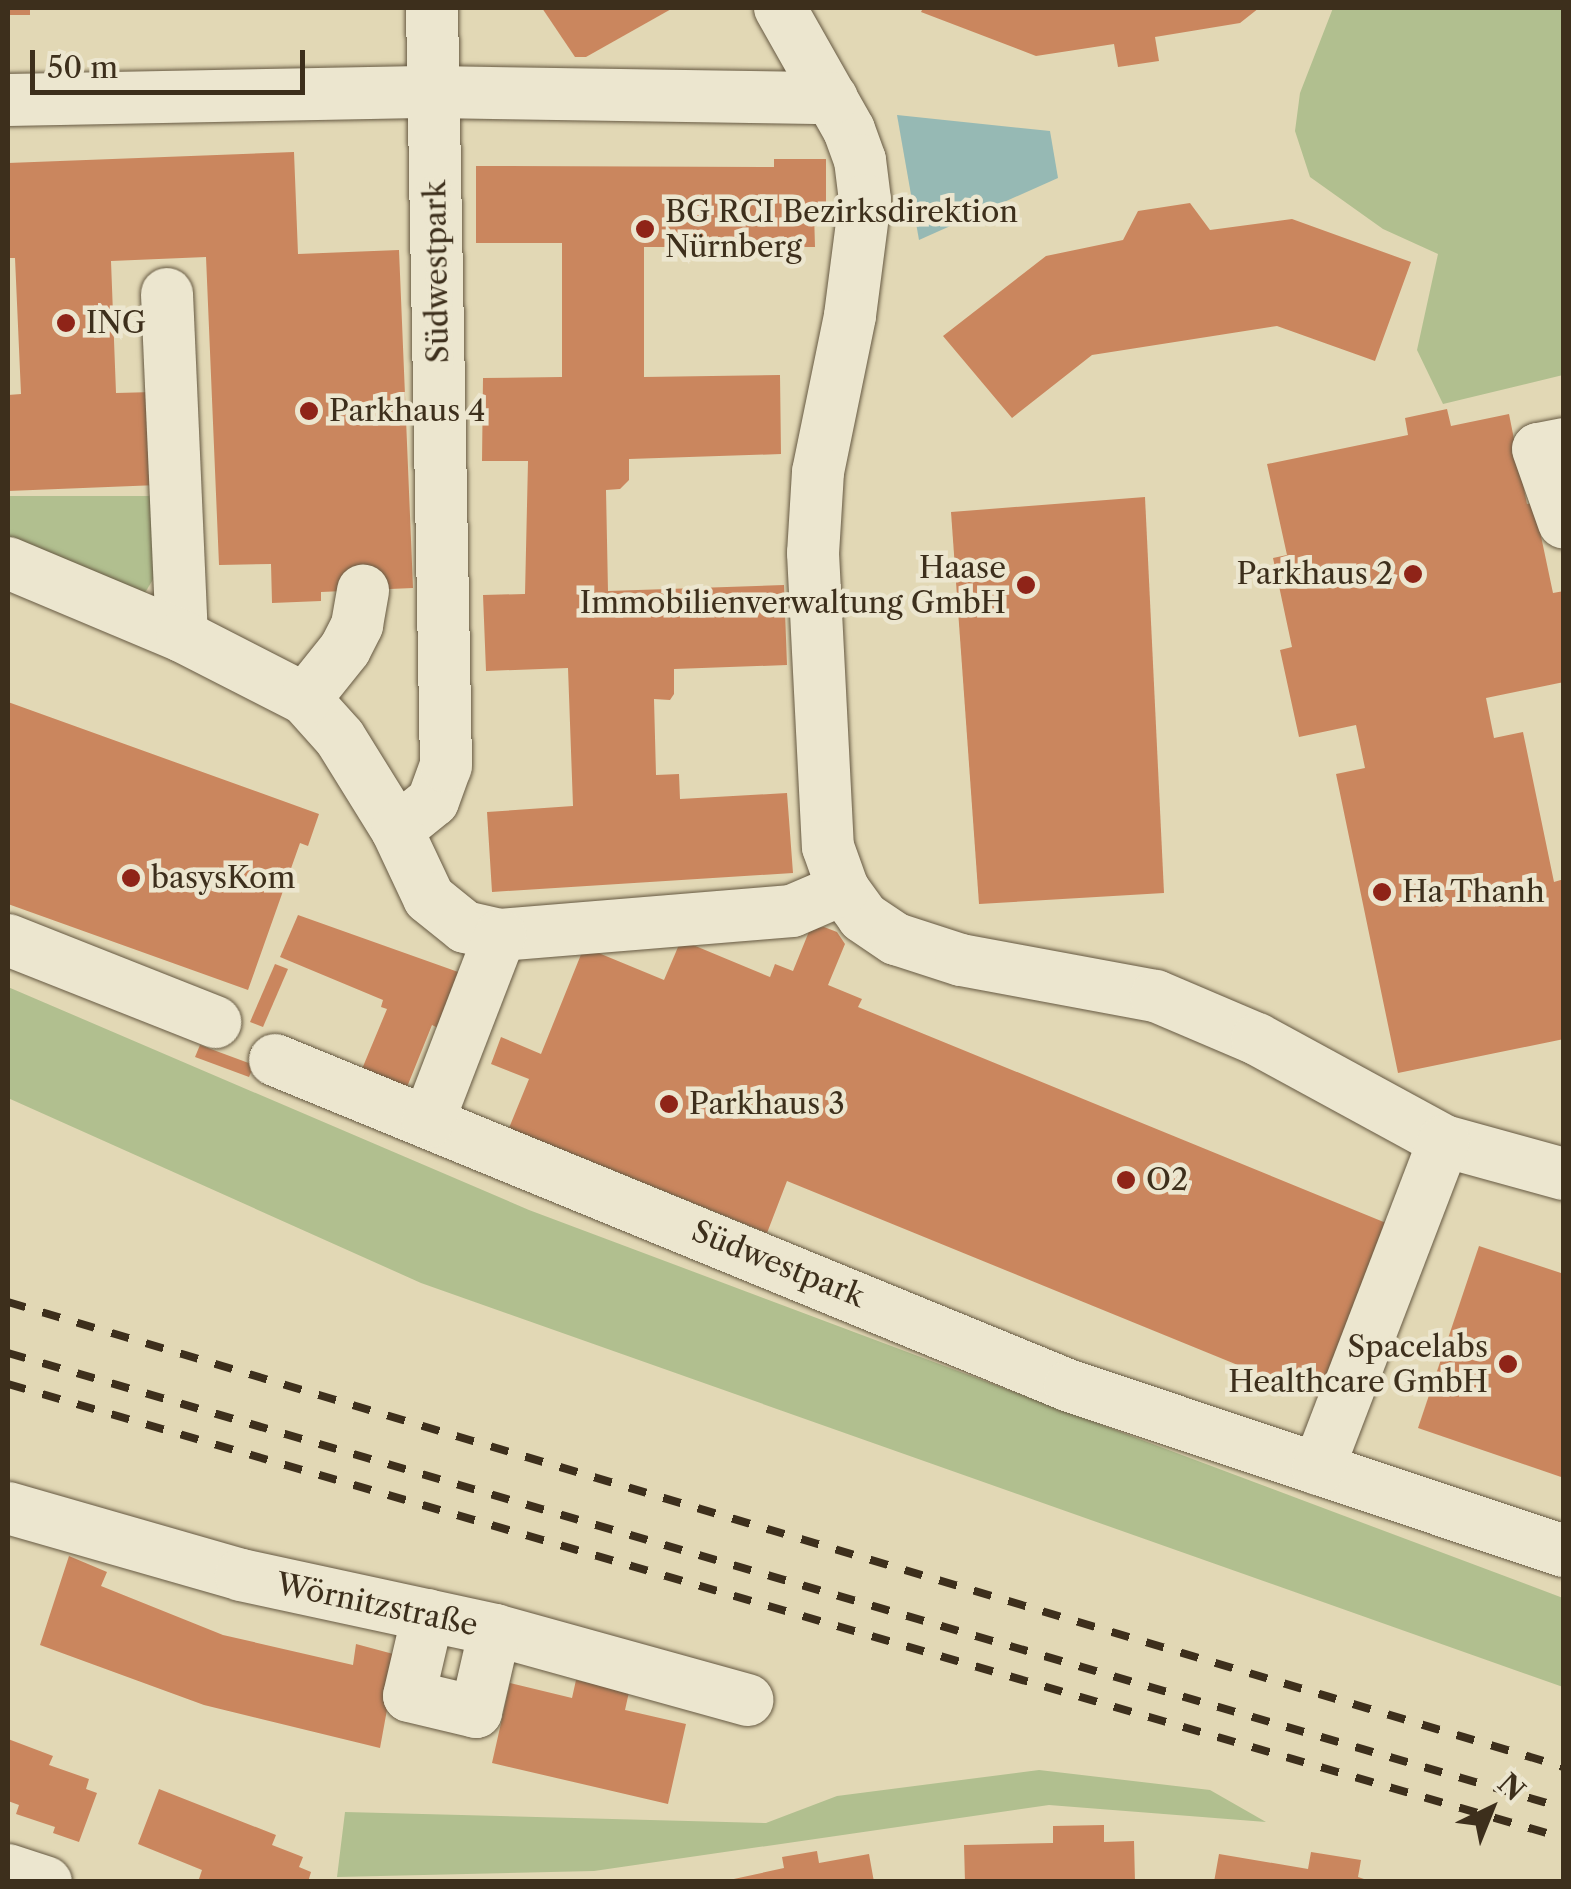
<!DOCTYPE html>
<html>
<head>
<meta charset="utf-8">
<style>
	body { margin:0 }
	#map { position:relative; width:1571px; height:1889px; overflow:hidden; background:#e2d8b5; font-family:"Libre Caslon Text",serif }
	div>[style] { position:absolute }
	.green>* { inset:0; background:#b1bf8f }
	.water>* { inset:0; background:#96b9b4 }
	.building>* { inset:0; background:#ca865e }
	.roads { filter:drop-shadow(0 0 2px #665942) drop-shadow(0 0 2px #665942) }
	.minor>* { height:52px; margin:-26px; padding:0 26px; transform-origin:26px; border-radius:26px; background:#ece6cf }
	.rail>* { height:8px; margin-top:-4px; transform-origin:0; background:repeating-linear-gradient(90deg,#3d2f1c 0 18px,transparent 0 36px) }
	.dots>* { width:28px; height:28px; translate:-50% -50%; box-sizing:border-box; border:5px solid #ece6cf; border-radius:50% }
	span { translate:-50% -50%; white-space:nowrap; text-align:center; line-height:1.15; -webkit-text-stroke:9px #ece6cf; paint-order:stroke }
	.poi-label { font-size:30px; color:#3d2f1c }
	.left { translate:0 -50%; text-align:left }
	.right { translate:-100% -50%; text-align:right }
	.street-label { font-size:30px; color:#3d2f1c }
	.frame { position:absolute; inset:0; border:10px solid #3d2f1c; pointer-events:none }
	.north { position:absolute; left:1441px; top:1759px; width:100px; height:100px; -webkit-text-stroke:8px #ece6cf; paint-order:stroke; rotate:43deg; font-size:28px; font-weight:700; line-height:40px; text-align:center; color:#3d2f1c }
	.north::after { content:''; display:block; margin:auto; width:35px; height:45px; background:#3d2f1c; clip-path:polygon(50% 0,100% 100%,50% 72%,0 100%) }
	.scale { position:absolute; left:30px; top:50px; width:275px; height:45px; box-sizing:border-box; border:5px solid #3d2f1c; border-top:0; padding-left:12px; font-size:30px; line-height:35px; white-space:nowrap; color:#3d2f1c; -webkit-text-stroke:8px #ece6cf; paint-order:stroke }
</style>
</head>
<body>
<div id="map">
	<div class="green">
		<i style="clip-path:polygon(1333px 8px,1563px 8px,1563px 375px,1443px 404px,1417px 350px,1438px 254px,1383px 229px,1310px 177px,1295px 131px,1300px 93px)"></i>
		<i style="clip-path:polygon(8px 496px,159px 496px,163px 563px,143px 596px,8px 540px)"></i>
		<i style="clip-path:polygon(8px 987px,529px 1210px,1563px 1598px,1563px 1687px,421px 1283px,8px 1098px)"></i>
		<i style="clip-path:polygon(1039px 1770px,1210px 1790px,1266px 1822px,1049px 1805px,594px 1871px,337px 1877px,345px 1812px,766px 1823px,837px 1796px)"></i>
	</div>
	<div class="water">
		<i style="clip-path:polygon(897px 115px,1050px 131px,1058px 178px,919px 240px)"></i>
	</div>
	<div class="building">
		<i style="clip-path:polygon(8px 8px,30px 8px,30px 15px,8px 15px)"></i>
		<i style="clip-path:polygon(542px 8px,673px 8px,586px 57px,575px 57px)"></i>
		<i style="clip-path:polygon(923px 8px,1259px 8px,1240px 23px,1155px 37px,1159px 61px,1118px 67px,1114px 44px,1036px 56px,921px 12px)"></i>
		<i style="clip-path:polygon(294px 152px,298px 254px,399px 250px,413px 588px,321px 592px,321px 601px,272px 603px,271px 564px,219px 565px,206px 257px,111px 261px,116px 393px,154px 392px,158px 485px,8px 491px,8px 395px,21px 394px,15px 258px,8px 258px,8px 163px)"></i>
		<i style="clip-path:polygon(774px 159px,826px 159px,826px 212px,814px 212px,815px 247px,644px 247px,644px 377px,780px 375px,781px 454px,629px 459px,629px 480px,620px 489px,606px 490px,608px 591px,784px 585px,787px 665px,674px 669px,674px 694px,670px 700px,654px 699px,656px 775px,679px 774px,680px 799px,787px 793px,793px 873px,492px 892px,487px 812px,573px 806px,568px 668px,486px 671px,483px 595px,525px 594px,528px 461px,482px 461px,483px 378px,562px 377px,562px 243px,476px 243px,476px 166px,774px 167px)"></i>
		<i style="clip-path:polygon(1190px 203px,1210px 230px,1292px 219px,1411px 262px,1375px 361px,1277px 326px,1092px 355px,1012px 418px,943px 336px,1046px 256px,1123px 240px,1138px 211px)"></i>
		<i style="clip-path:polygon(1447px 409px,1451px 426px,1509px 414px,1527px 504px,1534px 503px,1553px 593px,1564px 591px,1564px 682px,1486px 698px,1494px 738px,1523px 732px,1554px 882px,1564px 879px,1564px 1039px,1398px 1073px,1336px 774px,1365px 768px,1356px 725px,1299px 737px,1280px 650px,1292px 647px,1273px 558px,1287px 555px,1267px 464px,1408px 435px,1405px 418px)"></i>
		<i style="clip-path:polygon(1145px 497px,1164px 893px,979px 904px,951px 512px)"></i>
		<i style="clip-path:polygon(8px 702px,319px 814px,308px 846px,300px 843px,248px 990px,8px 904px)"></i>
		<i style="clip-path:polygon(298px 915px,461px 973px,438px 1028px,432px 1025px,407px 1087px,362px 1069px,387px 1009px,381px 1007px,383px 1000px,280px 957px)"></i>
		<i style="clip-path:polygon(824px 927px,837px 932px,845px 944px,828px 985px,862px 999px,858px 1007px,1391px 1225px,1321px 1399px,787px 1181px,767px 1233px,509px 1128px,529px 1079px,491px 1064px,501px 1037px,541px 1054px,584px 947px,664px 980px,681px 940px,770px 977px,775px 964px,793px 971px,810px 929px)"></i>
		<i style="clip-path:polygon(275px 964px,288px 969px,263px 1027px,250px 1022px)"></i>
		<i style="clip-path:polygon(200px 1045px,254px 1065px,249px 1077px,195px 1057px)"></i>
		<i style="clip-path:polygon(1479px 1246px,1564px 1274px,1564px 1478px,1418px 1428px)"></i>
		<i style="clip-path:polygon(69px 1556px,107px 1572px,101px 1586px,223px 1635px,353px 1665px,356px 1644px,397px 1655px,380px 1748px,204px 1705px,40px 1645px)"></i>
		<i style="clip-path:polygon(576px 1680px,629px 1692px,625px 1710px,686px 1724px,668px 1804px,492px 1763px,510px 1683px,572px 1698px)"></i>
		<i style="clip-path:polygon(8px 1739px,53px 1756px,49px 1765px,89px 1779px,86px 1789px,97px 1793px,79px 1842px,53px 1833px,55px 1827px,16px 1814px,19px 1805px,8px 1801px)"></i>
		<i style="clip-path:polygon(159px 1789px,276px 1835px,272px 1845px,303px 1857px,299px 1867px,311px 1872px,308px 1882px,206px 1882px,199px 1879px,202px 1870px,138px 1844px)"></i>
		<i style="clip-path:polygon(1104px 1825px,1104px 1842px,1134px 1841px,1135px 1882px,965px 1882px,964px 1845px,1053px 1843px,1053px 1826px)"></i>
		<i style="clip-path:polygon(817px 1851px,819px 1863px,869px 1854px,874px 1882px,720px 1882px,784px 1868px,782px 1857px)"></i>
		<i style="clip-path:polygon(1311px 1852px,1361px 1860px,1358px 1877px,1373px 1882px,1214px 1882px,1219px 1854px,1308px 1869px)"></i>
	</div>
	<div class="roads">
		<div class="minor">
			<i style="left:780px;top:8px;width:140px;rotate:60.5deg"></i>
			<i style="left:849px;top:130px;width:32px;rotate:70deg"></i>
			<i style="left:860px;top:160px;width:40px;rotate:82.9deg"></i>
			<i style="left:865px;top:200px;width:117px;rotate:97.4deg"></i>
			<i style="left:850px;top:316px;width:159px;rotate:101.6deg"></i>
			<i style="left:818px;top:472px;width:81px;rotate:93.5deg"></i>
			<i style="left:813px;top:553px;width:294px;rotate:87.1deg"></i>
			<i style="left:828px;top:847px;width:45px;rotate:70.3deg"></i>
			<i style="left:843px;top:889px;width:34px;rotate:54deg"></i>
			<i style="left:863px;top:917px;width:40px;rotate:34deg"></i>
			<i style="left:896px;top:939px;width:68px;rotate:17.9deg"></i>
			<i style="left:961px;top:960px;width:198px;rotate:10.5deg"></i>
			<i style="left:1156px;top:996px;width:110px;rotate:23.1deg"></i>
			<i style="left:1257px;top:1039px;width:213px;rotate:28.6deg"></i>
			<i style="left:1444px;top:1141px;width:124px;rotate:15.4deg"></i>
			<i style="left:8px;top:100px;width:426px;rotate:-1.1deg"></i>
			<i style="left:434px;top:92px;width:398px;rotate:0.9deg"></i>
			<i style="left:167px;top:294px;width:342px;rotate:87.5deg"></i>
			<i style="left:1564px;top:444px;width:26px;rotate:169deg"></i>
			<i style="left:1538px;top:449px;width:78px;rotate:70.6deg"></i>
			<i style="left:8px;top:563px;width:189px;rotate:22.8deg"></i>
			<i style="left:182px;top:636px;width:138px;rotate:27.1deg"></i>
			<i style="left:305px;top:699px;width:52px;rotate:48.1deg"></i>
			<i style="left:340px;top:738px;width:108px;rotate:58.2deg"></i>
			<i style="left:397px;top:830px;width:75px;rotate:64.8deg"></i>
			<i style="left:429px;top:898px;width:46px;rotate:38.9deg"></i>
			<i style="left:465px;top:927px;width:36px;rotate:13deg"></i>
			<i style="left:500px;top:935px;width:293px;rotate:-4.7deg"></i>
			<i style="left:792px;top:911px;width:56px;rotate:-23.3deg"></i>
			<i style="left:305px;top:699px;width:64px;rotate:-51.3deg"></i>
			<i style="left:345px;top:649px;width:27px;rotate:-63deg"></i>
			<i style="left:357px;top:625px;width:35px;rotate:-80deg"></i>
			<i style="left:397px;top:830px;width:46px;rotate:-38.9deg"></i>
			<i style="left:433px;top:801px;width:37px;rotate:-70deg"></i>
			<i style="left:446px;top:766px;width:758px;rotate:-91.06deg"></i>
			<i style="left:8px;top:940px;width:223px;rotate:21.6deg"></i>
			<i style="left:275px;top:1060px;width:859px;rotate:22.3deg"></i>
			<i style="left:1070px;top:1386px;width:521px;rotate:18.47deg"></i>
			<i style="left:428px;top:1122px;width:200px;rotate:-68.9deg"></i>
			<i style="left:1318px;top:1469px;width:351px;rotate:-69deg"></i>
			<i style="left:8px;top:1508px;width:242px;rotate:16deg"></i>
			<i style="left:241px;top:1575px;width:260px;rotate:12.2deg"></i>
			<i style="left:495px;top:1630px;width:262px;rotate:15.5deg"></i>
			<i style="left:428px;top:1615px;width:83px;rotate:103.2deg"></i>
			<i style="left:409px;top:1696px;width:69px;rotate:13.4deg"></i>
			<i style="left:476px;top:1712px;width:84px;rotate:-77deg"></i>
			<i style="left:8px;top:1870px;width:40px;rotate:18deg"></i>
		</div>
	</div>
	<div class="rail">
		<i style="left:8px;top:1302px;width:1624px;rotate:16.64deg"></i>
		<i style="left:8px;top:1353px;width:1621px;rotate:16.3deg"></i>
		<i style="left:8px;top:1384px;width:1621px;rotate:16.27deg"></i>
	</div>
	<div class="dots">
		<i style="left:645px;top:229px;background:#8f2418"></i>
		<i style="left:66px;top:323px;background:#8f2418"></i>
		<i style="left:309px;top:411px;background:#8f2418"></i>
		<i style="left:1413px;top:574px;background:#8f2418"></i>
		<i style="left:1026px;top:585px;background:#8f2418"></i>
		<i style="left:131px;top:878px;background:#8f2418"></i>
		<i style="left:1382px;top:892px;background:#8f2418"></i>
		<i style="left:669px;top:1104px;background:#8f2418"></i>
		<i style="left:1126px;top:1180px;background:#8f2418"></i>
		<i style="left:1508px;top:1364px;background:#8f2418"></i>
	</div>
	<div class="poi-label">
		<span class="left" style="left:665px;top:229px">BG RCI Bezirksdirektion<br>Nürnberg</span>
		<span class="left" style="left:86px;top:323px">ING</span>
		<span class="left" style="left:329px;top:411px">Parkhaus 4</span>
		<span class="right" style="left:1006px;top:585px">Haase<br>Immobilienverwaltung GmbH</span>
		<span class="right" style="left:1393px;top:574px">Parkhaus 2</span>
		<span class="left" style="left:151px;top:878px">basysKom</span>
		<span class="left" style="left:1402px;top:892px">Ha Thanh</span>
		<span class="left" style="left:689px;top:1104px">Parkhaus 3</span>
		<span class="left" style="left:1146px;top:1180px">O2</span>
		<span class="right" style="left:1488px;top:1364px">Spacelabs<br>Healthcare GmbH</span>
	</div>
	<div class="street-label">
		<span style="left:437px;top:272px;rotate:-91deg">Südwestpark</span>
		<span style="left:778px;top:1264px;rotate:22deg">Südwestpark</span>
		<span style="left:377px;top:1605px;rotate:12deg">Wörnitzstraße</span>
	</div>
	<div class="frame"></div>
	<div class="north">N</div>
	<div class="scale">50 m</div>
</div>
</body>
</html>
